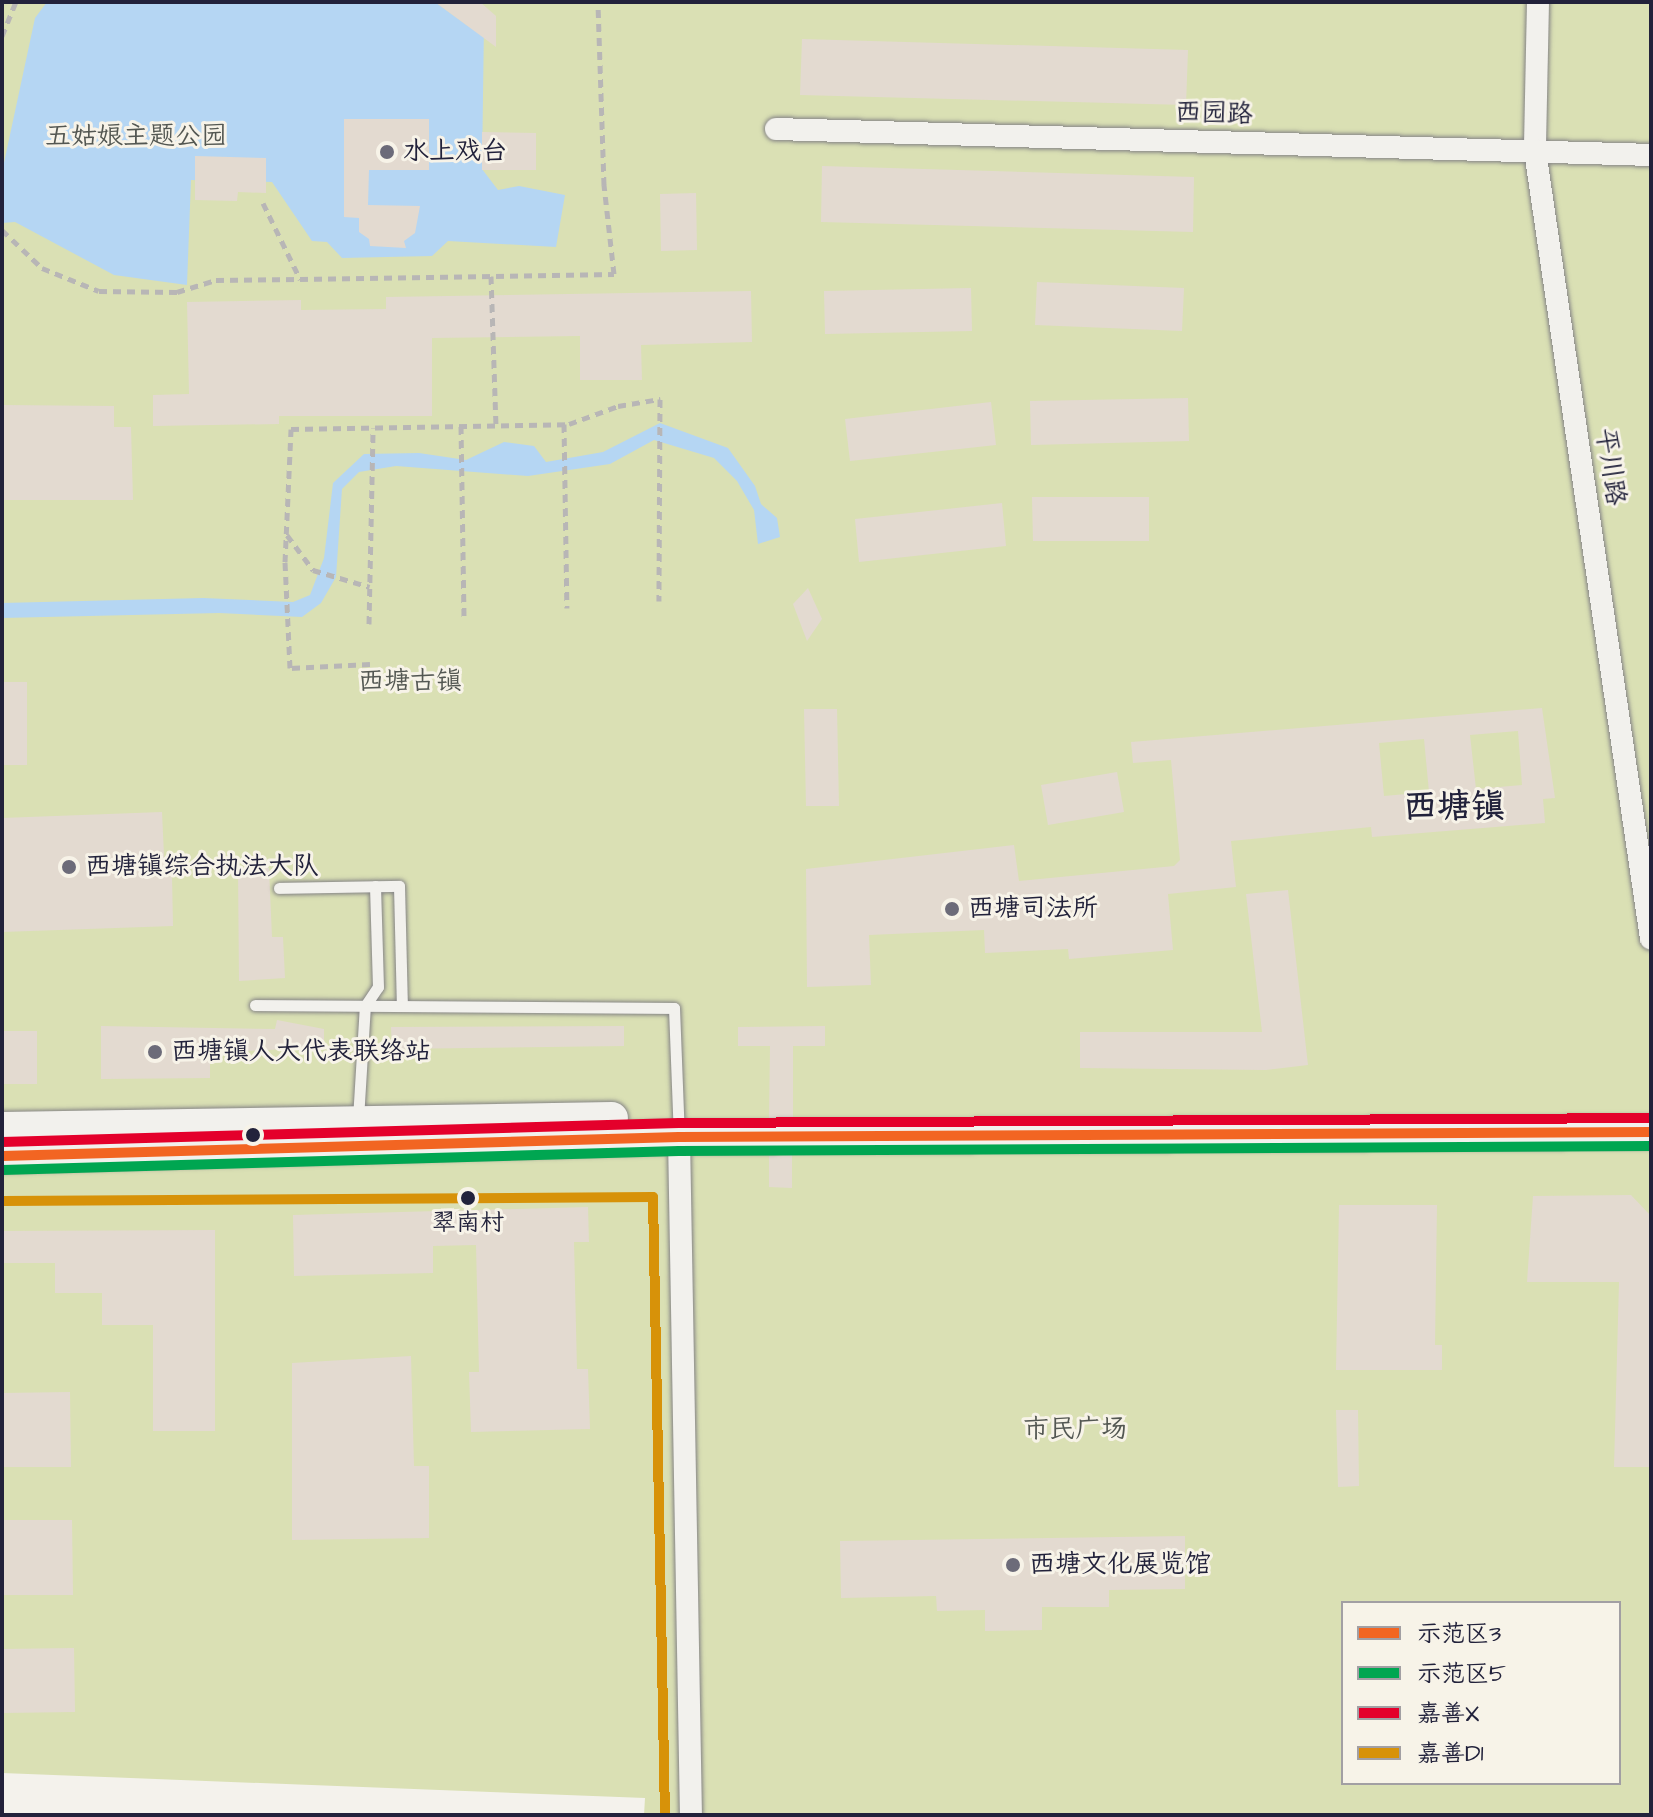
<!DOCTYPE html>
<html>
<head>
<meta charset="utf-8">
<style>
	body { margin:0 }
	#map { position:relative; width:1653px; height:1817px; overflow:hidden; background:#f4f2ec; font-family:"Architects Daughter","LXGW WenKai TC",sans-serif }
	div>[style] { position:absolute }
	.green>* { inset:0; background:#dae0b4 }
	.water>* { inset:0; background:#b5d6f3 }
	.building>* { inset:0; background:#e3dad0 }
	.path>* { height:5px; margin-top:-2.5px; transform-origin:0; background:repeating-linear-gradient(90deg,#b8b6b6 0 8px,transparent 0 14px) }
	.roads { filter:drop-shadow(0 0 2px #858486) drop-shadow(0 0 2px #858486) }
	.lane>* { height:11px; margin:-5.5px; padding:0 5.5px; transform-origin:5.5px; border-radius:5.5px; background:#f2f1ed }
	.street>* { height:22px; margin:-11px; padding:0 11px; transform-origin:11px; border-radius:11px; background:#f2f1ed }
	.secondary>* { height:32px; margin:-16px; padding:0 16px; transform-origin:16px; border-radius:16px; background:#f2f1ed }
	.bus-1>* { height:10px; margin:-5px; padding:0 5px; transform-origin:5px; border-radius:5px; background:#f26522 }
	.bus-2>* { height:10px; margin:-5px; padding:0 5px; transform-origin:5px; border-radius:5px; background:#00a651 }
	.bus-3>* { height:10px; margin:-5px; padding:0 5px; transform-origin:5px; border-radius:5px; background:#e4002b }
	.bus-4>* { height:10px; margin:-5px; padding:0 5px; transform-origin:5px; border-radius:5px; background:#d79209 }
	.dots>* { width:22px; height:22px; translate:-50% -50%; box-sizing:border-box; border:4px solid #f7f3e8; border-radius:50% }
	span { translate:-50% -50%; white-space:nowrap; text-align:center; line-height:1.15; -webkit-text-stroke:6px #f7f3e8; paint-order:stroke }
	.bus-label { font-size:24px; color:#22223b }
	.street-label { font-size:26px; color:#22223b }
	.park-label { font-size:26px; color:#535752 }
	.poi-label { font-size:26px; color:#22223b }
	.left { translate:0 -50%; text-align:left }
	.district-label { font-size:34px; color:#22223b; font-weight:700 }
	.frame { position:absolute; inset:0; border:4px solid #22223b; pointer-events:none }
	.legend { position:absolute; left:1341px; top:1601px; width:280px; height:184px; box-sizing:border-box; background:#f7f3e8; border:2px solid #a29fa3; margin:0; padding:10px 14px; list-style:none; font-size:24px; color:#22223b }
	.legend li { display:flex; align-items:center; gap:16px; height:40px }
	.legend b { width:40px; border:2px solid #a29fa3 }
</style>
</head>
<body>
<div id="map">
	<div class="green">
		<i style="clip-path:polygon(evenodd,2px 2px,1651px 2px,1651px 1815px,644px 1815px,645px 1798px,2px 1773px,2px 2px,1343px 1603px,1619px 1603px,1619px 1783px,1343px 1783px,1343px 1603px)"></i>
	</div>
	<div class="water">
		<i style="clip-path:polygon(47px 2px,435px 2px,468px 26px,484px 23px,482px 169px,498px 190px,519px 186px,565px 195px,556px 247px,448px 241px,432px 256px,342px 258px,327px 242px,312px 241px,272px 182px,191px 180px,187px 285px,114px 275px,15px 222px,2px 223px,2px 172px,35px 18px)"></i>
		<i style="clip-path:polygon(660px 423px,728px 448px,755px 486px,761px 504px,777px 518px,780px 537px,758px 544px,754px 510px,737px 481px,714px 458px,654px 440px,610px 464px,528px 476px,396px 466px,359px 472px,342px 489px,336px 577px,321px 603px,302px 617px,219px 613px,2px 618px,2px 603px,203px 598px,293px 602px,310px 595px,324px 558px,333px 483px,364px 454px,419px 453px,466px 460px,504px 442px,534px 446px,546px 462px,603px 452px)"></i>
	</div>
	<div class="building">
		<i style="clip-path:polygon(435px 2px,480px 2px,496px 16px,496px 47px)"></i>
		<i style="clip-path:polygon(802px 39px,1188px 50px,1186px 105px,800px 95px)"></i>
		<i style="clip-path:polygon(344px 119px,429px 119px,429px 170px,369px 170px,368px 205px,420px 206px,415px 233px,404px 241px,406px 248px,370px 246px,369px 239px,359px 232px,359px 218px,344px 217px)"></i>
		<i style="clip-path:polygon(482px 132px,536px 133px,536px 170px,482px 170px)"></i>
		<i style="clip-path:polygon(195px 156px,266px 158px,266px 193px,238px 192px,237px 201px,195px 200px)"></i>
		<i style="clip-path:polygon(822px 166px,1194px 177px,1193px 232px,821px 222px)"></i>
		<i style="clip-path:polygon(696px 193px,697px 250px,661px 251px,660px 194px)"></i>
		<i style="clip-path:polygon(1037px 282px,1184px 288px,1182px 331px,1035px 325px)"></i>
		<i style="clip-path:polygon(971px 288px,972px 331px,825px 334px,824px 291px)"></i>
		<i style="clip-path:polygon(751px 291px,752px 342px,641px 345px,642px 380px,580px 380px,580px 336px,432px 338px,432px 416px,279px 416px,279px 424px,153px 426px,153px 395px,189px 394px,187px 302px,301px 300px,301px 310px,386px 309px,386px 297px)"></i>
		<i style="clip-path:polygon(1188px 398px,1189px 441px,1031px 445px,1030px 401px)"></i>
		<i style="clip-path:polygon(991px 402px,996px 445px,850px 461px,845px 419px)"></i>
		<i style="clip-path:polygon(2px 405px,114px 406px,114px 427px,131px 427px,133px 500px,2px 500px)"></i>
		<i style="clip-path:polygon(1032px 497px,1149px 497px,1149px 541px,1033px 541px)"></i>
		<i style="clip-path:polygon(1002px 503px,1006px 546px,859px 562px,855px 519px)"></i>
		<i style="clip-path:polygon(808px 588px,822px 619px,807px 641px,793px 604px)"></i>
		<i style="clip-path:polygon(2px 682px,27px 682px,27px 765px,2px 765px)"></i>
		<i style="clip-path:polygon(evenodd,1542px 708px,1555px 798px,1543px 799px,1545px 823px,1372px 837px,1371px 827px,1231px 841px,1236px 887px,1168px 894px,1173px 950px,1069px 959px,1068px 949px,985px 953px,984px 930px,869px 935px,871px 985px,807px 987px,806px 869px,1014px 845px,1019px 881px,1174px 866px,1180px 860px,1171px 760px,1133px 763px,1131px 742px,1542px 708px,1518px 731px,1522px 785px,1476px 789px,1470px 735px,1518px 731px,1542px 708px,1424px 739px,1429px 792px,1384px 796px,1379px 743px,1424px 739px)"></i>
		<i style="clip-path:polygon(804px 709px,837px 709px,839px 806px,806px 806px)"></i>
		<i style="clip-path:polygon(1117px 772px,1124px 812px,1048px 825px,1041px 785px)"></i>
		<i style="clip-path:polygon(162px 812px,165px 877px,172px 876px,173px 926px,2px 932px,2px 818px)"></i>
		<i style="clip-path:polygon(269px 868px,272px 937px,283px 937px,285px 978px,239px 981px,238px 869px)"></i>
		<i style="clip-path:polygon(1288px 890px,1308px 1065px,1266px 1070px,1080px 1068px,1080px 1032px,1262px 1032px,1246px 894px)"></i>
		<i style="clip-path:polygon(277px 1020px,324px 1029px,324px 1047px,210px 1053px,210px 1078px,101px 1079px,101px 1026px,275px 1029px)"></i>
		<i style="clip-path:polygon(624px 1026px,624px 1046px,392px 1049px,391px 1027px)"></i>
		<i style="clip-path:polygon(825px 1026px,825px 1046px,793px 1046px,793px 1117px,769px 1118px,770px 1046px,738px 1046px,738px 1027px)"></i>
		<i style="clip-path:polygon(2px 1031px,37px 1031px,37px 1084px,2px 1084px)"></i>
		<i style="clip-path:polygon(792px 1155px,792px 1188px,769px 1187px,769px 1156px)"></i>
		<i style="clip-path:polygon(1631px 1195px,1651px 1216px,1650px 1467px,1614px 1467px,1619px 1282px,1527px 1282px,1533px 1196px)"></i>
		<i style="clip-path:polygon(1339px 1205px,1437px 1205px,1435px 1345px,1442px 1345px,1442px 1370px,1336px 1370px)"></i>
		<i style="clip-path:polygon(588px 1207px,589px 1242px,574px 1242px,577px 1369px,588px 1369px,590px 1429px,471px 1432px,469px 1372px,479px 1372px,476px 1245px,433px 1246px,433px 1273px,294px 1276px,293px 1215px)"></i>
		<i style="clip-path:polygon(215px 1230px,215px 1431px,153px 1431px,153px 1325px,102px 1325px,102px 1293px,55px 1293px,55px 1263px,4px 1263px,4px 1231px)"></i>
		<i style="clip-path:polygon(411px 1356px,414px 1466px,429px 1466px,429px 1538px,292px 1540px,292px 1363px)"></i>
		<i style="clip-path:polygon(70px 1392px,71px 1467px,2px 1467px,2px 1393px)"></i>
		<i style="clip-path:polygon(1336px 1410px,1358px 1410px,1359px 1486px,1338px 1487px)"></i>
		<i style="clip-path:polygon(2px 1520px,72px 1520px,73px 1595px,2px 1595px)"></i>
		<i style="clip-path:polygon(1185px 1536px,1185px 1589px,1109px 1590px,1109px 1607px,1042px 1607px,1042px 1630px,985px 1631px,985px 1610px,937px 1611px,936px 1596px,841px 1598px,840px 1541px)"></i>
		<i style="clip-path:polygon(74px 1648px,75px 1712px,2px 1713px,2px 1649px)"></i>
	</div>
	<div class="path">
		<i style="left:2px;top:36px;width:37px;rotate:-68deg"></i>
		<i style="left:263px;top:203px;width:85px;rotate:64deg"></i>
		<i style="left:300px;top:279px;width:314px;rotate:-0.9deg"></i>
		<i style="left:614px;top:274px;width:90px;rotate:-96.4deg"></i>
		<i style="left:604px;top:185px;width:183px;rotate:-91.9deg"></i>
		<i style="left:2px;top:230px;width:55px;rotate:43.5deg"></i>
		<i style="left:42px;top:268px;width:61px;rotate:22deg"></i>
		<i style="left:99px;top:291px;width:78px;rotate:0.7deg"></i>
		<i style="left:177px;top:292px;width:41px;rotate:-17.1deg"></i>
		<i style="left:216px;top:280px;width:84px;rotate:-0.7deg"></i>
		<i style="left:491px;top:276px;width:149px;rotate:88.1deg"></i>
		<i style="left:564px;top:424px;width:184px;rotate:89.1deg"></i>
		<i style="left:461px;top:426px;width:191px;rotate:89.1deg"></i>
		<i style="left:287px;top:535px;width:44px;rotate:53.4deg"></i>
		<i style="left:313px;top:570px;width:59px;rotate:16.6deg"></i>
		<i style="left:369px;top:624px;width:196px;rotate:-88.8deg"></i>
		<i style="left:370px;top:664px;width:80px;rotate:177.1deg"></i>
		<i style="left:290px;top:668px;width:106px;rotate:-92.7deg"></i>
		<i style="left:285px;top:562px;width:133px;rotate:-87.4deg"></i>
		<i style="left:291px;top:429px;width:278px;rotate:-1deg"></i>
		<i style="left:569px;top:424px;width:52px;rotate:-20.2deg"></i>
		<i style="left:618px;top:406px;width:43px;rotate:-9.5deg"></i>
		<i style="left:660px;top:399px;width:202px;rotate:90.3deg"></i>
	</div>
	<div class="roads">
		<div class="lane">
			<i style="left:279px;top:888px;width:120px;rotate:-1deg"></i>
			<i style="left:399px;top:886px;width:120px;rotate:88.6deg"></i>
			<i style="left:255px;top:1005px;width:419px;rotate:0.4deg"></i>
			<i style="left:674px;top:1008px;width:128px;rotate:87.8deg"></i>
			<i style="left:358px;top:1119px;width:113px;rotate:-86.5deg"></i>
			<i style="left:365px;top:1006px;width:23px;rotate:-56deg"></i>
			<i style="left:378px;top:987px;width:101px;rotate:-91.7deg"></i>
		</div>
		<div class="street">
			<i style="left:1538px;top:2px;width:149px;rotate:91.2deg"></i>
			<i style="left:1535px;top:151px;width:796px;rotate:81.62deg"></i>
			<i style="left:776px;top:129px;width:875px;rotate:1.7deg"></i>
			<i style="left:679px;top:1137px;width:678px;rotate:88.99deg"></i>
		</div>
		<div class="secondary">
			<i style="left:2px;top:1128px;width:610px;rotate:-0.94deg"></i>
			<i style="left:2px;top:1156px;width:677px;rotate:-1.61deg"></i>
			<i style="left:679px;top:1137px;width:972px;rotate:-0.29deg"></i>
		</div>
	</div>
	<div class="bus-1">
		<i style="left:2px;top:1156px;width:677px;rotate:-1.61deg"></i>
		<i style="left:679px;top:1137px;width:972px;rotate:-0.29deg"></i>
	</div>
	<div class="bus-2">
		<i style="left:2px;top:1170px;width:677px;rotate:-1.61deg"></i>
		<i style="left:679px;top:1151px;width:972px;rotate:-0.29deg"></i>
	</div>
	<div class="bus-3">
		<i style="left:2px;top:1142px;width:677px;rotate:-1.61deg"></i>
		<i style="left:679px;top:1123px;width:972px;rotate:-0.29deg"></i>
	</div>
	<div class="bus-4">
		<i style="left:2px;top:1201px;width:651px;rotate:-0.35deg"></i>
		<i style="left:653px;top:1197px;width:618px;rotate:88.89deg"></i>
	</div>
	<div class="dots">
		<i style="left:387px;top:152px;background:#6c6b79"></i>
		<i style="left:69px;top:867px;background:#6c6b79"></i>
		<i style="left:952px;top:909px;background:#6c6b79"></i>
		<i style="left:155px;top:1052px;background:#6c6b79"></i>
		<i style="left:253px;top:1135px;background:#22223b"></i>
		<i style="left:468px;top:1198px;background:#22223b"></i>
		<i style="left:1013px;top:1565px;background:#6c6b79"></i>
	</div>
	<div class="bus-label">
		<span style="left:468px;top:1224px">翠南村</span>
	</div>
	<div class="street-label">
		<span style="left:1214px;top:114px;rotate:2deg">西园路</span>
		<span style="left:1610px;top:467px;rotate:82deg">平川路</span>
	</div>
	<div class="park-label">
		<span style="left:136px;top:137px">五姑娘主题公园</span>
		<span style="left:410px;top:682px">西塘古镇</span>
		<span style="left:1075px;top:1430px">市民广场</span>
	</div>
	<div class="poi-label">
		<span class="left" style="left:403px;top:152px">水上戏台</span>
		<span class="left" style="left:85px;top:867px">西塘镇综合执法大队</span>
		<span class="left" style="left:968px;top:909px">西塘司法所</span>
		<span class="left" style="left:171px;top:1052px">西塘镇人大代表联络站</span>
		<span class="left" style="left:1029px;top:1565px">西塘文化展览馆</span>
	</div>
	<div class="district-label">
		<span style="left:1454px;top:808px">西塘镇</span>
	</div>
	<div class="frame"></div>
	<ul class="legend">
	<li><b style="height:10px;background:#f26522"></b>示范区3</li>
	<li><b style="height:10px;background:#00a651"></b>示范区5</li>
	<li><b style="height:10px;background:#e4002b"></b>嘉善X</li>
	<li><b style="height:10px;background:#d79209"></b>嘉善D1</li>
	</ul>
</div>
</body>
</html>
